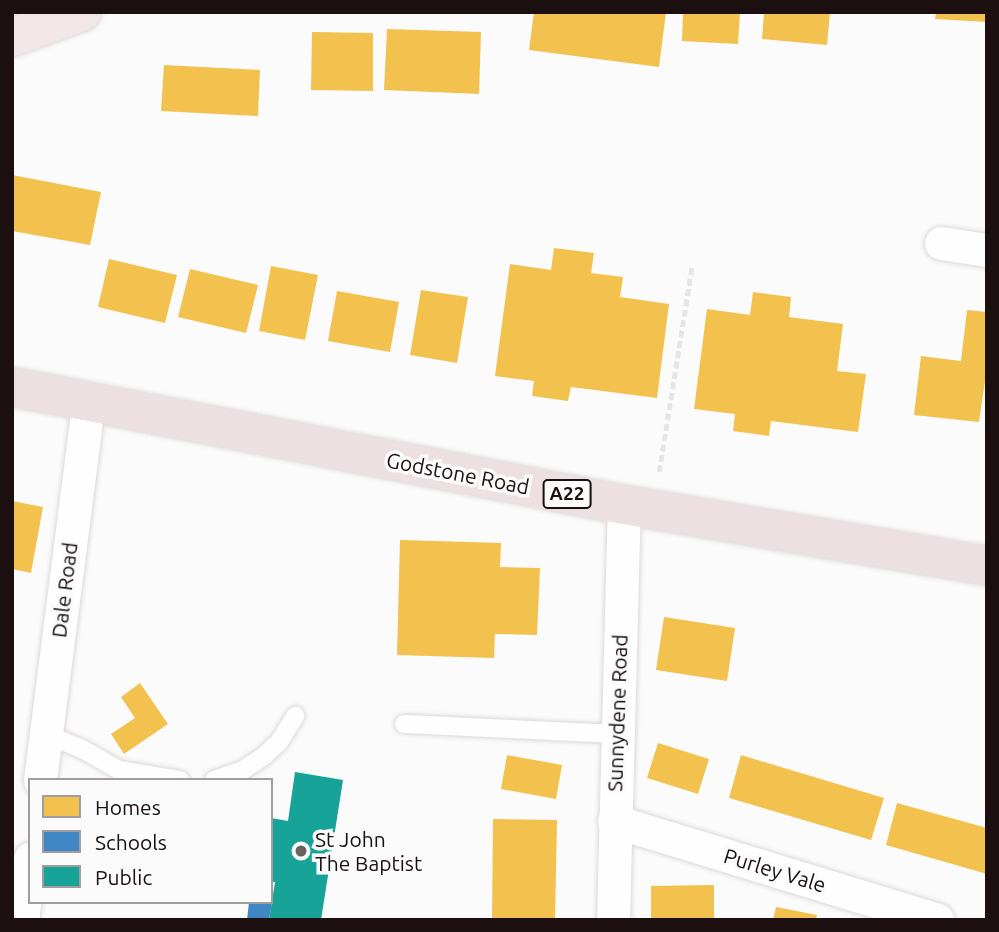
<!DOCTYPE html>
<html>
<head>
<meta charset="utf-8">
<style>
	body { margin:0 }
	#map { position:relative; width:999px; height:932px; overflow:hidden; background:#fbfbfb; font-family:Ubuntu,sans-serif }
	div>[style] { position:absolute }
	.homes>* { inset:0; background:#f2c14e }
	.schools>* { inset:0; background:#3f88c5 }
	.public>* { inset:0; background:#17a398 }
	.path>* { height:4.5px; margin-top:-2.25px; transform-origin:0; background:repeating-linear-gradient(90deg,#e6e5e5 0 7px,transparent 0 10.5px) }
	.roads { filter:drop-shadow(0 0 2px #ded7d8) drop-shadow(0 0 2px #ded7d8) }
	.service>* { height:18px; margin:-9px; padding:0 9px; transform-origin:9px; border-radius:9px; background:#fefefe }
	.minor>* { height:33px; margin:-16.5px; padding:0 16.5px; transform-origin:16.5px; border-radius:16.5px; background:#fefefe }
	.primary>* { height:38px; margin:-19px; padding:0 19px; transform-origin:19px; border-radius:19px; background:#f1e7e9 }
	.trunk>* { height:38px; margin:-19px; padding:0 19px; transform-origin:19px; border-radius:19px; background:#ece0e2 }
	.dots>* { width:19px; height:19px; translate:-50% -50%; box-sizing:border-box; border:4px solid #fbfbfb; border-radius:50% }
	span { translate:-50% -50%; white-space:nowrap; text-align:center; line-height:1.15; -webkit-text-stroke:7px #fbfbfb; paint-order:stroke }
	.shield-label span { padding:2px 5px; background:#fbfbfb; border:2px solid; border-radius:5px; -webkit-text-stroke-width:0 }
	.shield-label { font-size:19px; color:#1b0f10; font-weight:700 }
	.street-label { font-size:21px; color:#1b0f10 }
	.poi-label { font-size:21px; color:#1b0f10 }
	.left { translate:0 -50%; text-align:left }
	.frame { position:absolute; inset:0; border:14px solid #1b0f10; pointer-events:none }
	.legend { position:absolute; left:28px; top:778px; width:245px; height:126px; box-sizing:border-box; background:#fbfbfb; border:2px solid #a19d9d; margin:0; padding:9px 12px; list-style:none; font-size:21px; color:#1b0f10 }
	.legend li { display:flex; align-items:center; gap:14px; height:35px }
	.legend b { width:35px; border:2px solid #a19d9d }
</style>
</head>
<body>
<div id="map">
	<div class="homes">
		<i style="clip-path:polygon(534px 12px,666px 12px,659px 67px,529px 50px)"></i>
		<i style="clip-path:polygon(683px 12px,740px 12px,738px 44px,682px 41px)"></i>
		<i style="clip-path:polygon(764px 12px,830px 12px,827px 45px,762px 39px)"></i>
		<i style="clip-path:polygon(936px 12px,987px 12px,987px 22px,935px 19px)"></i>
		<i style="clip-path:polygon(387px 29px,481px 32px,479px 94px,384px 90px)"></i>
		<i style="clip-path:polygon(312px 32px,373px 33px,373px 91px,311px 90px)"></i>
		<i style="clip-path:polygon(164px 65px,260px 70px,258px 116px,161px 111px)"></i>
		<i style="clip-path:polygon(12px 175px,101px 192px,90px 245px,12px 231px)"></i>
		<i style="clip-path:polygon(554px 248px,594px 253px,591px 273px,623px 277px,620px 297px,669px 304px,657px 398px,571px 387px,568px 401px,532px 396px,534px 381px,495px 376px,510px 264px,551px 270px)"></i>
		<i style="clip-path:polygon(109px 259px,177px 275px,165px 323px,98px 307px)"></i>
		<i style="clip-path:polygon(271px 266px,318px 275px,305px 340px,259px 331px)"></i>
		<i style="clip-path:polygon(190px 269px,258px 285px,246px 333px,178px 317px)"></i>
		<i style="clip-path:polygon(421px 290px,468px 297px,457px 363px,410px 355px)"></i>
		<i style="clip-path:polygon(337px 291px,399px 302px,390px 352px,328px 341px)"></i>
		<i style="clip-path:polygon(753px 292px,791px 297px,789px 317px,843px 324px,837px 371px,866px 374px,858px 432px,771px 421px,769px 436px,733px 431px,735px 414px,694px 409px,707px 309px,750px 315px)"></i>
		<i style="clip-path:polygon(967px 310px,987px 312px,987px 368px,979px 422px,914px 415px,921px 356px,961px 361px)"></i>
		<i style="clip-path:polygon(12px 501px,43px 507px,31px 573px,12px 569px)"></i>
		<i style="clip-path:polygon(400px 540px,501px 543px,500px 567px,540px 568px,537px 635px,495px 634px,494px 658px,397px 655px)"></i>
		<i style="clip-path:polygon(664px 617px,735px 628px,727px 681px,656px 670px)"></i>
		<i style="clip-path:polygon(140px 683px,168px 724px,124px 754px,111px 734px,135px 718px,121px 697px)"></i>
		<i style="clip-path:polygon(658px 743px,709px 759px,698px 794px,647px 778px)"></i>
		<i style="clip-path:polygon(507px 755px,562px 765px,556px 799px,501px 789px)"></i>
		<i style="clip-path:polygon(741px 755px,884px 798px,871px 840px,729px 798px)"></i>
		<i style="clip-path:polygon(897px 803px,987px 828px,987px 874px,886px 845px)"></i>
		<i style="clip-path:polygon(493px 819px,557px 820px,555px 920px,492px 920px)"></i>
		<i style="clip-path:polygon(714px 885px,714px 920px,651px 920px,651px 886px)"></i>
		<i style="clip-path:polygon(776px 907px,817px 915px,816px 920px,773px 920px)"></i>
	</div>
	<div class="schools">
		<i style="clip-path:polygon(249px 902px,272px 902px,269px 920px,247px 920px)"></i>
	</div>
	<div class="public">
		<i style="clip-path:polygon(295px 772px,343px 780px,321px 920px,269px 920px,275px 882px,271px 882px,271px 818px,288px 821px)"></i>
	</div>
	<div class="path">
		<i style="left:659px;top:472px;width:210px;rotate:-80.9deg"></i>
	</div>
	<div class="roads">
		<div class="service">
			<i style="left:404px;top:724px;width:213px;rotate:2.7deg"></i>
			<i style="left:46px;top:734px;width:41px;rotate:22.8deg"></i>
			<i style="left:84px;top:750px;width:40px;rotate:29.7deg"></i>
			<i style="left:119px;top:770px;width:62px;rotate:9.3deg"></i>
			<i style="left:214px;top:780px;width:31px;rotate:-19deg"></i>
			<i style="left:243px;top:770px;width:27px;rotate:-34deg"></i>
			<i style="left:265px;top:755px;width:19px;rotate:-43deg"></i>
			<i style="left:279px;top:742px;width:31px;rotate:-58deg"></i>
		</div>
		<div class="minor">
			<i style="left:941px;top:243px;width:47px;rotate:8.7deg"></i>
			<i style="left:40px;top:780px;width:383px;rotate:-82.7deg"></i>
			<i style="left:614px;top:821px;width:338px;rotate:17deg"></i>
			<i style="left:22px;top:920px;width:62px;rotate:-82.5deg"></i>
			<i style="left:613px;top:920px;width:415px;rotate:-88.5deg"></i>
		</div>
		<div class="primary">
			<i style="left:12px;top:37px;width:74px;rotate:-19.7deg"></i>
		</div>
		<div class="trunk">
			<i style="left:12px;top:387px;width:623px;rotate:10.91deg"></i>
			<i style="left:624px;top:505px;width:368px;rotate:9.5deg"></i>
		</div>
	</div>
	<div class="dots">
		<i style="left:301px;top:851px;background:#696262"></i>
	</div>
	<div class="shield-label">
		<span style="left:567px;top:494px">A22</span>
	</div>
	<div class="street-label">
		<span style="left:458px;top:473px;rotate:11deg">Godstone Road</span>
		<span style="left:64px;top:590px;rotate:-83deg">Dale Road</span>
		<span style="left:617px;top:713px;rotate:-88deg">Sunnydene Road</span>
		<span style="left:775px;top:870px;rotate:17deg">Purley Vale</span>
	</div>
	<div class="poi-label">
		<span class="left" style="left:315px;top:851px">St John<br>The Baptist</span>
	</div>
	<div class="frame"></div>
	<ul class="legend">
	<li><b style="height:19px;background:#f2c14e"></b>Homes</li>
	<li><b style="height:19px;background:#3f88c5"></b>Schools</li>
	<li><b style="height:19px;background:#17a398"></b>Public</li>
	</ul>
</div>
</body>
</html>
